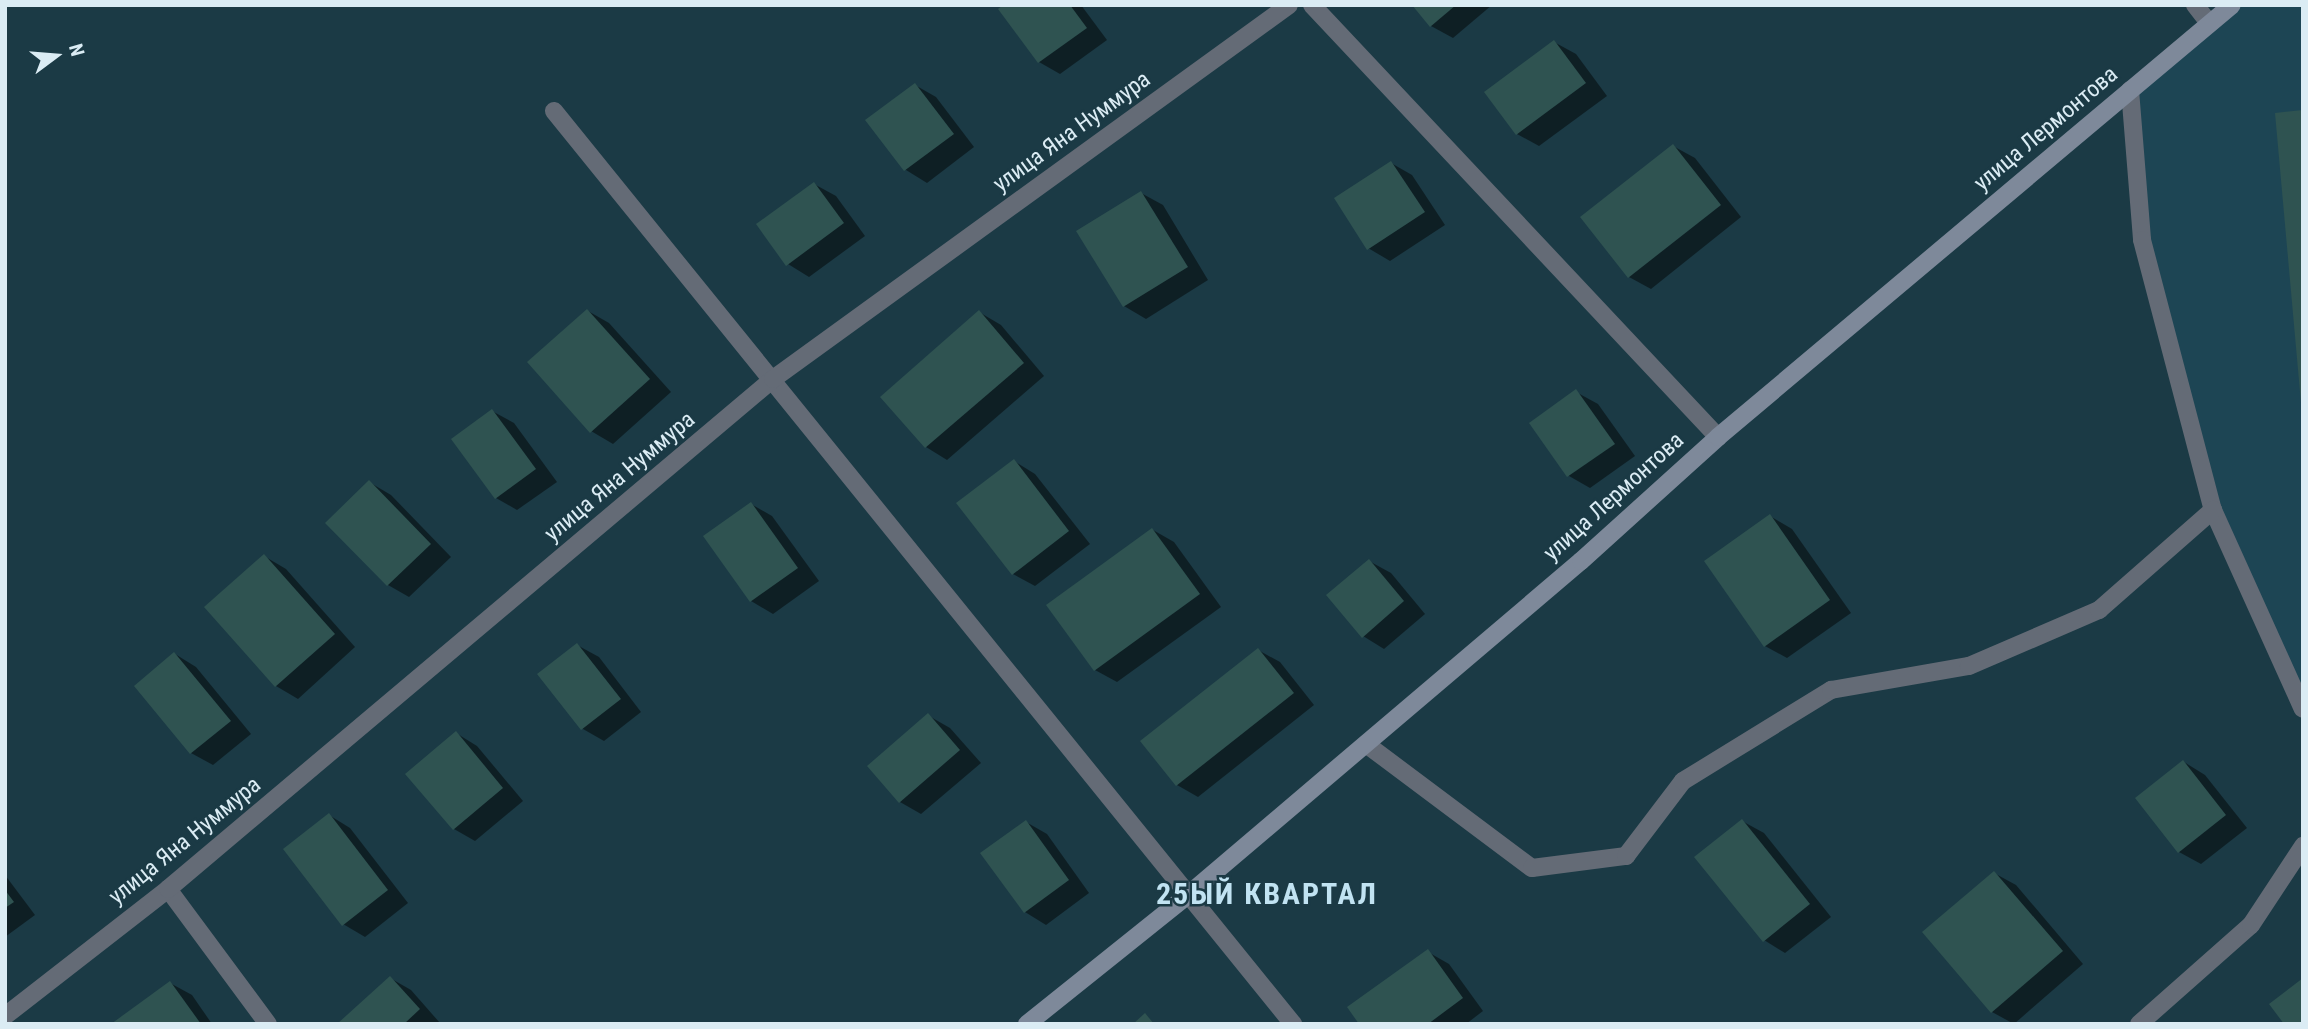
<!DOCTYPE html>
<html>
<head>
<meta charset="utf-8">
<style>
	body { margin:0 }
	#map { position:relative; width:2308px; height:1029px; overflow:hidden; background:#1b3a45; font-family:"Roboto Condensed",sans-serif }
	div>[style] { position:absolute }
	.built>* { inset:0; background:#1d4554 }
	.shadow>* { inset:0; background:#0007 }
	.building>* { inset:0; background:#2f5351 }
	.lane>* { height:18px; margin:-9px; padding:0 9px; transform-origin:9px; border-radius:9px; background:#646b76 }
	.street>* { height:18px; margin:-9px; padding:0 9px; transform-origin:9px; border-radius:9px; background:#646b76 }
	.secondary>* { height:18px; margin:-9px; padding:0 9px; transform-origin:9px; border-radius:9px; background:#7e899a }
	span { translate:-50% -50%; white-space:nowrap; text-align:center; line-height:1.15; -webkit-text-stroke:5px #1b3a45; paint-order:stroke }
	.street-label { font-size:23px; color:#dbecf4 }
	.district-label { font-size:30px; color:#c1e3f2; font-weight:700; letter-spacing:2px }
	.frame { position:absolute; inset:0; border:7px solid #dbecf4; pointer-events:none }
	.north { position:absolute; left:21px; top:21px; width:70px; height:70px; -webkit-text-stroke:5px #1b3a45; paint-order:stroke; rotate:74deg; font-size:19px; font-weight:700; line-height:28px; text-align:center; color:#dbecf4 }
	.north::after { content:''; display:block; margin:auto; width:24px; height:32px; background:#dbecf4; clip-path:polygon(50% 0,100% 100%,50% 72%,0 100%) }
</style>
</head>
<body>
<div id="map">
	<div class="built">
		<i style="clip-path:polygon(2232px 5px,2303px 5px,2303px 709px,2213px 510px,2142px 240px,2130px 90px)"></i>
	</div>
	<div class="shadow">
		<i style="clip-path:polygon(1006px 5px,1081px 5px,1107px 40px,1060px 74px,1039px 62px)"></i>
		<i style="clip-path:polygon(1414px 5px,1492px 5px,1453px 38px,1431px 26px)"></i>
		<i style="clip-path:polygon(1554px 42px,1576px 54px,1607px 96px,1539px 146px,1517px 134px)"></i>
		<i style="clip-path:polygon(915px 85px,936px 97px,974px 147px,927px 183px,906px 170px,868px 120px)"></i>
		<i style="clip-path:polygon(1673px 146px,1695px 158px,1741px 217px,1651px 289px,1629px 277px)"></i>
		<i style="clip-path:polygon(1391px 163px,1412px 175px,1445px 225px,1390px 261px,1368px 248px)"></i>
		<i style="clip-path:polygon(814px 184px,836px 196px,865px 236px,809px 277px,788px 264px)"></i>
		<i style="clip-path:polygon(1141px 193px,1163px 205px,1208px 280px,1146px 319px,1124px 306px)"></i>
		<i style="clip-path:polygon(588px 311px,609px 323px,671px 392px,613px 444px,591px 431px)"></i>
		<i style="clip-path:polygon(979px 312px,1001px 325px,1044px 376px,947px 460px,926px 447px)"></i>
		<i style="clip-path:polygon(1576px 392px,1598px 404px,1635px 456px,1590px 488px,1569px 476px)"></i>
		<i style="clip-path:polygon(492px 411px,514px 423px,557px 482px,517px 510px,496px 498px)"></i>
		<i style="clip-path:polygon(1014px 461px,1035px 474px,1090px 544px,1035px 586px,1013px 574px)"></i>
		<i style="clip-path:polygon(369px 482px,391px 495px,451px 557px,409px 597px,388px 585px)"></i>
		<i style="clip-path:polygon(751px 504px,772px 516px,819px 581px,773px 614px,751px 601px)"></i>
		<i style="clip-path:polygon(1770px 516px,1792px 529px,1851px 613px,1787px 658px,1765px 646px)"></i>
		<i style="clip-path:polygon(1153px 530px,1174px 542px,1221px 607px,1117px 682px,1095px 670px)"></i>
		<i style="clip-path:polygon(264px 556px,286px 569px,355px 647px,298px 699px,276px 686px,207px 608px)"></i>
		<i style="clip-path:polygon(1369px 561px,1391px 573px,1425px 614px,1384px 649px,1363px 636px)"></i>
		<i style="clip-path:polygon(577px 645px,599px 657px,641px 712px,604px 741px,583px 729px,540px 674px)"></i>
		<i style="clip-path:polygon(1258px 650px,1280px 662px,1314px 705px,1198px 797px,1177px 785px)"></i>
		<i style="clip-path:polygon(175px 654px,196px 667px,251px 734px,213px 765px,191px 753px)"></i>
		<i style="clip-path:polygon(929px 716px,950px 728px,981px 763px,921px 814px,900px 802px)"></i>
		<i style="clip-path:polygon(456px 733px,477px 746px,523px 801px,475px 841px,454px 829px)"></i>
		<i style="clip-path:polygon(2184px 762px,2205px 775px,2247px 828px,2201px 864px,2179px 852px)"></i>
		<i style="clip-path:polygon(329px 815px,350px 828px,408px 903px,365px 937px,343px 924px)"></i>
		<i style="clip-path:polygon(1742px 821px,1764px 833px,1831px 917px,1785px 953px,1764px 940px)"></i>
		<i style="clip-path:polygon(1026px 822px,1047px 834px,1089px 893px,1046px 925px,1025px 912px)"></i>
		<i style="clip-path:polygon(1994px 873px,2016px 885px,2083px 964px,2014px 1024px,1992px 1012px)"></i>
		<i style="clip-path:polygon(5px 875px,35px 915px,5px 937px)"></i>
		<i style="clip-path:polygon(1428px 952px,1449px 964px,1483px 1011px,1466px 1024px,1361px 1024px)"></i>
		<i style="clip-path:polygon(390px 978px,411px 990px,440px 1023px,339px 1024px)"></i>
		<i style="clip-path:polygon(170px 983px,192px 995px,212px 1024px,114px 1024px)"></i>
	</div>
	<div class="building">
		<i style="clip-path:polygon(1003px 5px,1070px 5px,1087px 28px,1038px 63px,998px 9px)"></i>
		<i style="clip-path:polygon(1412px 5px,1456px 5px,1430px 27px)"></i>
		<i style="clip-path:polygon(1554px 40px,1586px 83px,1516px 135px,1484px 92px)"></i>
		<i style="clip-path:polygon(915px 83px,954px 134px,904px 171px,865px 120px)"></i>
		<i style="clip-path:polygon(2303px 110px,2303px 403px,2301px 403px,2275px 113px)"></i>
		<i style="clip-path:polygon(1673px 144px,1721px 205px,1628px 278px,1580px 217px)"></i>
		<i style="clip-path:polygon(1391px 161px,1425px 212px,1367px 250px,1334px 198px)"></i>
		<i style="clip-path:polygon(814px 182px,844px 223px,786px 266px,756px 224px)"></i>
		<i style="clip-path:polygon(1141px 191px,1188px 267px,1123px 307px,1076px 231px)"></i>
		<i style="clip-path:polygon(587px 309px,650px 379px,590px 433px,527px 362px)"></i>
		<i style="clip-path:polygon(979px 310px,1024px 363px,925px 448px,880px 397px)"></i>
		<i style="clip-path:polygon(1576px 389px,1615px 444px,1567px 477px,1529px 423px)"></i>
		<i style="clip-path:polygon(492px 409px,536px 469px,495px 499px,451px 439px)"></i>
		<i style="clip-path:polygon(1014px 459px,1069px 531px,1012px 575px,956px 503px)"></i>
		<i style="clip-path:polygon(369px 480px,431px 544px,387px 586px,325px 523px)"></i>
		<i style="clip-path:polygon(751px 502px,798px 568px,750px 602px,703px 536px)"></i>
		<i style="clip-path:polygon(1770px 514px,1830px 600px,1764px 647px,1704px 561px)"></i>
		<i style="clip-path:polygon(1152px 528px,1200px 594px,1094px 671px,1046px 605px)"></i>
		<i style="clip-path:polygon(264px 554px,335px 634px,275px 687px,204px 607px)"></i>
		<i style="clip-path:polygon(1369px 559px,1404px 601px,1362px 638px,1326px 595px)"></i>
		<i style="clip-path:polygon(577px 643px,621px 699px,581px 730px,537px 674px)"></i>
		<i style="clip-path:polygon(1258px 648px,1294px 693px,1176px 786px,1140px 741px)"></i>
		<i style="clip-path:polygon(174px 652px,231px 721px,190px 754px,134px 686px)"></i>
		<i style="clip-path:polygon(928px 713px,960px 750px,899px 803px,867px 766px)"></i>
		<i style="clip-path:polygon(456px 731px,503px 788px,453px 830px,405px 774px)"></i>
		<i style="clip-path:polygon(2183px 760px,2226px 815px,2178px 853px,2135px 798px)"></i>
		<i style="clip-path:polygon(329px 813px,388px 890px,342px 926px,283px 849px)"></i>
		<i style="clip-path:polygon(1742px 819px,1810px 904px,1763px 942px,1694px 857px)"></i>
		<i style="clip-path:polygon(1026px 820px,1069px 880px,1024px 913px,980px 853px)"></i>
		<i style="clip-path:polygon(1994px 871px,2063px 951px,1991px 1013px,1922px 932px)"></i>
		<i style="clip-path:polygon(5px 890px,14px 902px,5px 908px)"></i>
		<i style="clip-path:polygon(1428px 949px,1463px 998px,1428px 1024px,1359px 1024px,1347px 1007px)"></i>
		<i style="clip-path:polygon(390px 976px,420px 1009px,404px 1024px,337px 1024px)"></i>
		<i style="clip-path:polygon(2303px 978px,2303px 1024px,2284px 1024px,2269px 1004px)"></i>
		<i style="clip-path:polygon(170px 981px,201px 1024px,111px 1024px)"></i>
		<i style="clip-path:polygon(1145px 1013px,1154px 1024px,1133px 1024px)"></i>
	</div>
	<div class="lane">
		<i style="left:1312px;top:5px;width:593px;rotate:46.78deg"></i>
		<i style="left:2195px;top:5px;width:23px;rotate:52deg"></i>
		<i style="left:2130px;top:90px;width:150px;rotate:85.4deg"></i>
		<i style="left:2142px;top:240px;width:279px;rotate:75.3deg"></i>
		<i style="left:2213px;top:510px;width:218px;rotate:65.7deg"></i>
		<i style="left:554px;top:111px;width:1175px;rotate:51.01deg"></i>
		<i style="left:1366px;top:744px;width:207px;rotate:36.8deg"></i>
		<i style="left:1532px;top:868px;width:95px;rotate:-7.3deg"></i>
		<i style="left:1626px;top:856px;width:94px;rotate:-52.8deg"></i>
		<i style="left:1683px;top:781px;width:174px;rotate:-31.6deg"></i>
		<i style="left:1831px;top:690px;width:140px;rotate:-9.9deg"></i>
		<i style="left:1969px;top:666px;width:142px;rotate:-23.3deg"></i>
		<i style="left:2099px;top:610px;width:152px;rotate:-41.3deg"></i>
		<i style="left:168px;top:889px;width:168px;rotate:53.5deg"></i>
	</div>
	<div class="street">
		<i style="left:5px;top:1016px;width:207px;rotate:-37.9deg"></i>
		<i style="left:168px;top:889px;width:791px;rotate:-40.13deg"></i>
		<i style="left:773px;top:379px;width:637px;rotate:-35.93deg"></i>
		<i style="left:2139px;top:1024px;width:149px;rotate:-41.5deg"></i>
		<i style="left:2251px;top:925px;width:95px;rotate:-56.6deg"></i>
	</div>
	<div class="secondary">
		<i style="left:1027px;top:1024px;width:208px;rotate:-38.7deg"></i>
		<i style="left:1189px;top:894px;width:514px;rotate:-40.35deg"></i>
		<i style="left:1581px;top:561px;width:185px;rotate:-42.1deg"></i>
		<i style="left:1718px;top:437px;width:671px;rotate:-40.05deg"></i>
	</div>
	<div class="street-label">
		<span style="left:2046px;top:129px;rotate:-40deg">улица Лермонтова</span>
		<span style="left:1072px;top:132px;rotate:-36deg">улица Яна Нуммура</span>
		<span style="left:620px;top:477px;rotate:-40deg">улица Яна Нуммура</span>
		<span style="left:1614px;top:497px;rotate:-42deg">улица Лермонтова</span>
		<span style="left:185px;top:841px;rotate:-39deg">улица Яна Нуммура</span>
	</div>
	<div class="district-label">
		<span style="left:1267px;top:894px">25ЫЙ КВАРТАЛ</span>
	</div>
	<div class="frame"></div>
	<div class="north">N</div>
</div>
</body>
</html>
